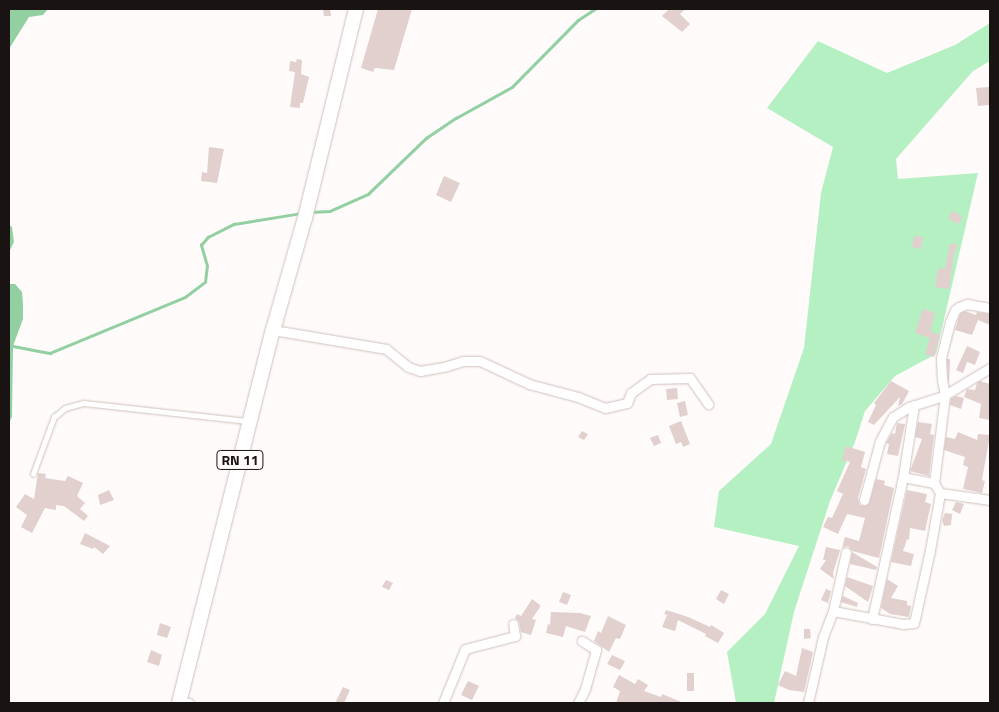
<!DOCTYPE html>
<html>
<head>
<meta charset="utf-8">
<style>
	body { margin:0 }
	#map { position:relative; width:999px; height:712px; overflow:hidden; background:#fefbfa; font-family:"Titillium Web",sans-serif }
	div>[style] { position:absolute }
	.green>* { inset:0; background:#b5f0c3 }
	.water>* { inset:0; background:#92d0a2 }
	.stream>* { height:2.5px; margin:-1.25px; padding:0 1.25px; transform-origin:1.25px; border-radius:1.25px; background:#92d0a2 }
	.building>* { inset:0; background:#e1d0ce }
	.roads { filter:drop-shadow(0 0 1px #d0c0be) drop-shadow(0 0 1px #d0c0be) }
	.service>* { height:4.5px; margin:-2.25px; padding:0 2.25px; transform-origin:2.25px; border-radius:2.25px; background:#fff }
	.minor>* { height:9px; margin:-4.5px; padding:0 4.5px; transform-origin:4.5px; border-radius:4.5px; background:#fff }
	.primary>* { height:14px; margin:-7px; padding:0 7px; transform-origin:7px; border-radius:7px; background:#fff }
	span { translate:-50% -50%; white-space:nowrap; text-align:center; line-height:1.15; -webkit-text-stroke:4.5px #fefbfa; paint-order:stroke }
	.shield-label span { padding:1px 4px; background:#fefbfa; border:1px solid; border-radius:4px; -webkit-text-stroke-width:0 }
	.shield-label { font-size:14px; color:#191413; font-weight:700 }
	.frame { position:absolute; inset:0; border:10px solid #191413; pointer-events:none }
</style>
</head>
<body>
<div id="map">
	<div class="green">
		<i style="clip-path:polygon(990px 23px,990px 61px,973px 71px,896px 159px,898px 179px,978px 173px,936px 354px,895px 376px,865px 411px,855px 442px,830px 501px,794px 612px,774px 703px,736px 703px,727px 652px,765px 614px,799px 546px,714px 527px,719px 491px,771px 444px,804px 348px,821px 193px,833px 147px,767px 108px,818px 41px,887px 73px,955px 45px)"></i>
	</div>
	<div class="water">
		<i style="clip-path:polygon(9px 9px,48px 9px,43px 15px,29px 17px,9px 49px)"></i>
		<i style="clip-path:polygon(9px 225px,12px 227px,14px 242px,9px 252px)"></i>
		<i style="clip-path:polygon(9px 277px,10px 284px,15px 284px,22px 292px,23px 305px,23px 319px,13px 346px,12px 417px,9px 423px)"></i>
	</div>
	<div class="stream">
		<i style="left:310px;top:212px;width:20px;rotate:-3deg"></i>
		<i style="left:330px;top:211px;width:42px;rotate:-24.1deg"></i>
		<i style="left:368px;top:194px;width:81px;rotate:-44deg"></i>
		<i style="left:426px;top:138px;width:36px;rotate:-34deg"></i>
		<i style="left:456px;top:118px;width:64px;rotate:-29deg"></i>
		<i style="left:512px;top:87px;width:94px;rotate:-45.4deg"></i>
		<i style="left:578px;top:20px;width:20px;rotate:-33deg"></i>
		<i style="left:13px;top:346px;width:38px;rotate:11deg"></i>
		<i style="left:50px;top:353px;width:146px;rotate:-22.5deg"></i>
		<i style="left:185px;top:297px;width:25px;rotate:-37deg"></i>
		<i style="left:205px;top:282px;width:16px;rotate:-83deg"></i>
		<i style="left:207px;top:266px;width:22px;rotate:-106deg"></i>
		<i style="left:201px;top:245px;width:11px;rotate:-49deg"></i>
		<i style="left:208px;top:237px;width:29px;rotate:-27deg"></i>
		<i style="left:234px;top:224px;width:69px;rotate:-9.2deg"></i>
	</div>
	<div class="building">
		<i style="clip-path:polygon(323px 9px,330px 9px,331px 16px,324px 16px)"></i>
		<i style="clip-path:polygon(378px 9px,412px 9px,394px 70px,375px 68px,373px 72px,361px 68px)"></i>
		<i style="clip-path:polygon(669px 9px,685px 9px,680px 14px,690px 24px,682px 32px,662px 16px)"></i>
		<i style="clip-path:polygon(297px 59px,302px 60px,301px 74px,309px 77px,303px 103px,300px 103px,300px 108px,290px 107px,295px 72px,289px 71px,290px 61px,296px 62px)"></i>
		<i style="clip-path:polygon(990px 87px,990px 105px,978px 106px,976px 88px)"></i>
		<i style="clip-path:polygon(209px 147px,224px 149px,217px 183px,201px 181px,202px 172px,207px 173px)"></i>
		<i style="clip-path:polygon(444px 176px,460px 183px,451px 202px,436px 195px)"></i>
		<i style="clip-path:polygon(952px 211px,962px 216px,959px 224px,948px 219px)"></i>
		<i style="clip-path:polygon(914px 236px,923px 237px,921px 249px,912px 247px)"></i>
		<i style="clip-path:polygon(950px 243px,958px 245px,954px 254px,949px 289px,935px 287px,938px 268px,945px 269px)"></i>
		<i style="clip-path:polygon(923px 309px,935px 313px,930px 331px,940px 335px,934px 357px,925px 354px,930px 338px,915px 333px)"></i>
		<i style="clip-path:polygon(965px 311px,976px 315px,977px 312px,990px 314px,990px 325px,978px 320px,972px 335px,955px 330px,960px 314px)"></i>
		<i style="clip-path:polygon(967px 346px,980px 352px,975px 365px,967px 362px,963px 373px,956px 370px)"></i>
		<i style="clip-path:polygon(947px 359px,950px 359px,949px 385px,948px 378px)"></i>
		<i style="clip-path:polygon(891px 381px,909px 391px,902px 404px,898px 406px,900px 397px,874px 425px,868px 422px,876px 405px,874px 403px)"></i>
		<i style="clip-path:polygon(980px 381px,990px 384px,990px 420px,979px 418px,981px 404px,964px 397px,967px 389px,975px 390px,977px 383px)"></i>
		<i style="clip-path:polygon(677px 388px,678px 399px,667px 400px,666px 389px)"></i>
		<i style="clip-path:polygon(956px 396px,964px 398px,961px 409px,950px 405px,951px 399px)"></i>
		<i style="clip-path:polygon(685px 401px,688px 415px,680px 417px,677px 403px)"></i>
		<i style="clip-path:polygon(681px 421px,690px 444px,683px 447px,681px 442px,676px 444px,669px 426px)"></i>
		<i style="clip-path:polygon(918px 422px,932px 424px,930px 434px,934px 435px,929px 476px,910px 471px,922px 439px,915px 437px)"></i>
		<i style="clip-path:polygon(897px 423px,905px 424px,898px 456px,887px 454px,889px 444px,886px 443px,892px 433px,895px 434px)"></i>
		<i style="clip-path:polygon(582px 431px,588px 434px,584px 440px,578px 437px)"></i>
		<i style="clip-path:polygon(958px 432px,977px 440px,978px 434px,990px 435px,982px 480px,985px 481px,982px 493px,963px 489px,968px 467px,963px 465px,965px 457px,944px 450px,946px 437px,955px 439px)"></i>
		<i style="clip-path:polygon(658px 435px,661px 443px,654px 446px,650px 438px)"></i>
		<i style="clip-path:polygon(846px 446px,865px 452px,861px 467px,866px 469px,858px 498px,860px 505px,865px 506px,869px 504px,876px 479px,885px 481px,884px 485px,894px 488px,879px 558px,852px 551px,848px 546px,842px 548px,845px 537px,859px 541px,865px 518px,847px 514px,838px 534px,823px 527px,828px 517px,832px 518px,843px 494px,837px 491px,850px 462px,842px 460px)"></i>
		<i style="clip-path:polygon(38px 473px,46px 474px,45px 478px,65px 481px,68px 476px,83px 483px,77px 496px,85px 503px,80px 509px,88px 516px,84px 521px,64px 506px,56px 505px,56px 510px,45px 508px,32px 533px,21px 527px,27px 515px,16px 507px,25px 494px,34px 499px)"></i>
		<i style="clip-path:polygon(109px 490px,114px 500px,100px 505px,98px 495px)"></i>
		<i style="clip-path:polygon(907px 490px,927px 494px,925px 502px,931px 504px,925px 531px,910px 528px,909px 540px,907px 539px,903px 551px,914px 554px,911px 566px,891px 562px)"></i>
		<i style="clip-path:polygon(956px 502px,964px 504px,960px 514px,952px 510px)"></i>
		<i style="clip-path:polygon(945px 513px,952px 514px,951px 525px,944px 526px,942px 520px)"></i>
		<i style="clip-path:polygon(85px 533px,110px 546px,103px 554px,94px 547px,93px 549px,80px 544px)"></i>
		<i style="clip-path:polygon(826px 547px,840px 550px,833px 573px,834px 579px,820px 569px,826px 560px,823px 560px)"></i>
		<i style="clip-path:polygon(852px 552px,877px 567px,876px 570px,850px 564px)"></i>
		<i style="clip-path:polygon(847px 577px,873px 586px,868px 602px,845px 586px)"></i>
		<i style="clip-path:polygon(887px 579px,898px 586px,891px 598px,907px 601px,907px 605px,911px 606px,909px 617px,890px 614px,881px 608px)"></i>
		<i style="clip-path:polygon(386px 580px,393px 583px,389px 590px,382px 587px)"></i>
		<i style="clip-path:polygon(826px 589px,831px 591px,828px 603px,821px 600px)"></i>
		<i style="clip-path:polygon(721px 590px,729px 594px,724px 604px,716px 599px)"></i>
		<i style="clip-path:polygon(563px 592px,571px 595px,567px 605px,559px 602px)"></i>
		<i style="clip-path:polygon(843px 596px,858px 603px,857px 607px,841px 602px)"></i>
		<i style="clip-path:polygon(532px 599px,540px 605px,540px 607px,532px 619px,536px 620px,531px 635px,521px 632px,519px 622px,515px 618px,517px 614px,521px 616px)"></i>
		<i style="clip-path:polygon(666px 610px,688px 617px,710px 627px,711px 625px,724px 633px,718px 643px,705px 636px,706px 634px,678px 620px,675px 631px,662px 627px,667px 615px,664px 614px)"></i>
		<i style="clip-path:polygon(551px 612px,580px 613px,591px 616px,585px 632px,566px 626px,563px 637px,546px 633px,548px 624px,550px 625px)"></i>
		<i style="clip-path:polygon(608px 616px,626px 625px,620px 639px,616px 638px,609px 652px,594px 641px,598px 631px,601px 633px)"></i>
		<i style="clip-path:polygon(160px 623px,171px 627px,167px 638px,157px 635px)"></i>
		<i style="clip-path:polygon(804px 629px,810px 629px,811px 638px,804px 639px)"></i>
		<i style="clip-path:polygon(802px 648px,813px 652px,804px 692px,789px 690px,778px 685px,785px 671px,796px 676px)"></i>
		<i style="clip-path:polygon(151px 650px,162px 655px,159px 666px,147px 662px)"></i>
		<i style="clip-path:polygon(612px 655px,625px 661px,620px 670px,607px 664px)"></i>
		<i style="clip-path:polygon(687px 673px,694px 673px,694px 691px,687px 691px)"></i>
		<i style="clip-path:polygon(619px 675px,635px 684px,638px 679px,648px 685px,644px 691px,661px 697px,662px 694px,684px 703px,616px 703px,620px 691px,613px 687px)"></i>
		<i style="clip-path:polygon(468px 681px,479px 686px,472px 700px,461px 695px)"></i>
		<i style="clip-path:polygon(343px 687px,350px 690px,344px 703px,335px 703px)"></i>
	</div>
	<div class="roads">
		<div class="service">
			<i style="left:33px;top:474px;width:61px;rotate:-69.8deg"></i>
			<i style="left:54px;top:417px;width:14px;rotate:-39deg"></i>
			<i style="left:65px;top:408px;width:20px;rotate:-15deg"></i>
			<i style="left:84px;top:403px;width:164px;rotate:6.3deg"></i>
		</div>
		<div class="minor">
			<i style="left:273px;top:330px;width:115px;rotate:9.5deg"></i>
			<i style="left:386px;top:349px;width:28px;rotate:39deg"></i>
			<i style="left:408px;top:367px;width:13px;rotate:18deg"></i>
			<i style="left:420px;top:371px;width:27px;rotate:-10deg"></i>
			<i style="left:447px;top:366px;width:17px;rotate:-17deg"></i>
			<i style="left:463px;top:361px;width:17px"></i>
			<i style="left:480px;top:361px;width:54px;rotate:25.1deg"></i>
			<i style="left:529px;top:384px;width:51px;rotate:14.9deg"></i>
			<i style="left:578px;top:397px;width:29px;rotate:22deg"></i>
			<i style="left:605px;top:408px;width:23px;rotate:-13deg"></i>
			<i style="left:627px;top:403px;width:11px;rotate:-68deg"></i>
			<i style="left:631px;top:393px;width:24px;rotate:-36deg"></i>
			<i style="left:650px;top:379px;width:40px;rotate:-1.4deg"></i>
			<i style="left:690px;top:378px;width:32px;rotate:55deg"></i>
			<i style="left:914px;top:405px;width:73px;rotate:98.7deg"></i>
			<i style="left:903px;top:477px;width:32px;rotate:11deg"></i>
			<i style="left:864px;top:500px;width:61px;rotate:-74.8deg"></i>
			<i style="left:880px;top:441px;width:27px;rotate:-62deg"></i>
			<i style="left:893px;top:417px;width:19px;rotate:-32deg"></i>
			<i style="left:909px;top:407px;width:38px;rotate:-18deg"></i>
			<i style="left:945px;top:395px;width:52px;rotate:-31deg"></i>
			<i style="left:990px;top:500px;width:50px;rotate:-172deg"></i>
			<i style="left:940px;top:493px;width:12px;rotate:-121deg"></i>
			<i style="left:934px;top:483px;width:89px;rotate:-82.9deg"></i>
			<i style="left:945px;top:395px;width:16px;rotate:-101deg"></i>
			<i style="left:942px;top:379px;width:21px;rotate:-93deg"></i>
			<i style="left:941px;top:358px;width:37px;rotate:-76deg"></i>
			<i style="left:950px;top:322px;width:13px;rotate:-67deg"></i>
			<i style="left:955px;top:310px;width:5px;rotate:-37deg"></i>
			<i style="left:959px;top:307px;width:9px;rotate:-21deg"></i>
			<i style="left:967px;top:304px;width:23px;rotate:10deg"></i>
			<i style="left:833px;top:611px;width:60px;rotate:-77.6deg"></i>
			<i style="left:872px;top:619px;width:145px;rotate:-77.7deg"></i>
			<i style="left:179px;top:702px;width:10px;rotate:6deg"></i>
			<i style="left:443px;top:703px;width:58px;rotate:-67.8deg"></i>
			<i style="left:465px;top:649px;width:52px;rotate:-14.6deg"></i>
			<i style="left:515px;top:636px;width:12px;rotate:-99deg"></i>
			<i style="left:578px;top:703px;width:16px;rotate:-63deg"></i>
			<i style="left:585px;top:689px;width:41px;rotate:-74.2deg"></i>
			<i style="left:596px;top:650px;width:17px;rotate:-147deg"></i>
			<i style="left:808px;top:703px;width:68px;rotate:-77.2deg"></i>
			<i style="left:823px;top:637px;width:28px;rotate:-69deg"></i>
			<i style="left:833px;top:611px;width:71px;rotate:10.5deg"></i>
			<i style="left:903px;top:624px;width:11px;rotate:-5deg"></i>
			<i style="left:914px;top:623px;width:75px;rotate:-77.6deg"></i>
			<i style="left:930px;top:550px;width:58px;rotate:-80deg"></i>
		</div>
		<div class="primary">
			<i style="left:179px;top:703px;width:385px;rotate:-75.9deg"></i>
			<i style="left:273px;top:330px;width:116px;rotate:-74.1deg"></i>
			<i style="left:305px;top:218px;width:215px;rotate:-76.3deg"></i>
		</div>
	</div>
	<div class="shield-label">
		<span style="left:240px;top:460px">RN 11</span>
	</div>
	<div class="frame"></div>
</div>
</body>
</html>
